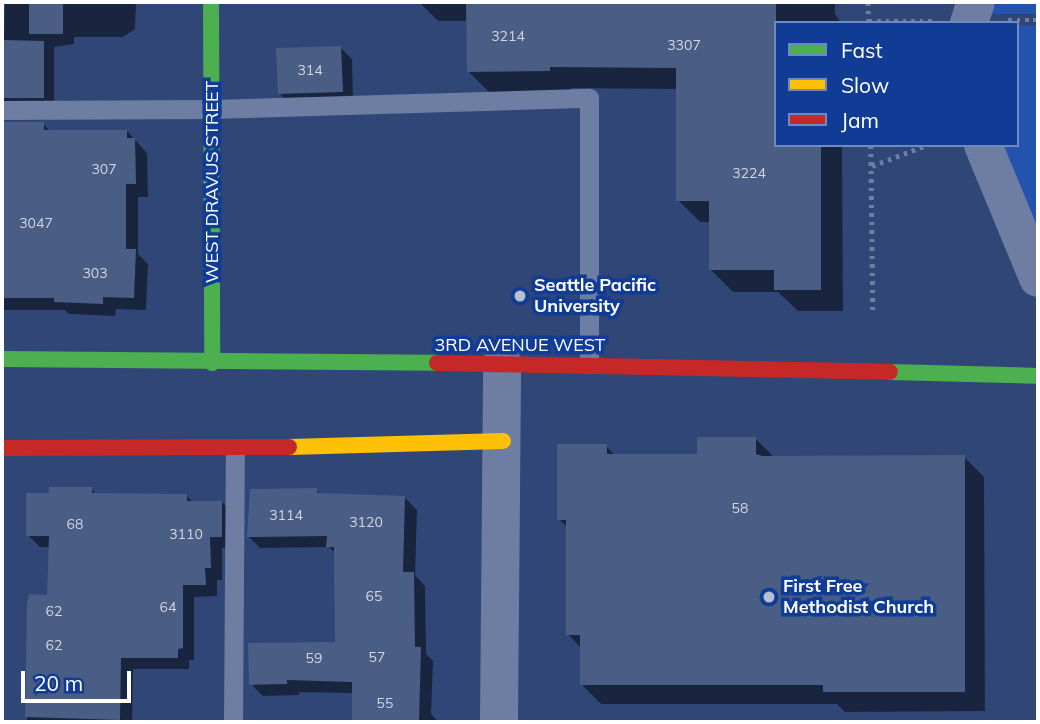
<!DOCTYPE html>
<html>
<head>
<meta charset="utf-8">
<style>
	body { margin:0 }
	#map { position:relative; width:1040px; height:724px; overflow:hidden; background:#2f4677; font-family:Mulish,sans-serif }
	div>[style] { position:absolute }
	.green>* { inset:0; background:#2453ad }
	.shadow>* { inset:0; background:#0007 }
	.building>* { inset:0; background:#4a5d85 }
	.path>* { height:4.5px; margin-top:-2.25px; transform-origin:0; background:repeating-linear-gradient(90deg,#6d7ea2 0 3.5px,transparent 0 8.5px) }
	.lane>* { height:19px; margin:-9.5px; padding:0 9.5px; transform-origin:9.5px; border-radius:9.5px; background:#6d7ea2 }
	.street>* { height:38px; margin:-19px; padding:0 19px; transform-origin:19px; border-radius:19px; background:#6d7ea2 }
	.fast>* { height:16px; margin:-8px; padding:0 8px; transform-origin:8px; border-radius:8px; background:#4caf50 }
	.slow>* { height:16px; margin:-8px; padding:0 8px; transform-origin:8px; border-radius:8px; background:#ffc107 }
	.jam>* { height:16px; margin:-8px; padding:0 8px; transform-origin:8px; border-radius:8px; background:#c62828 }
	.dots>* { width:19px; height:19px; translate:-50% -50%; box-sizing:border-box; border:4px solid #103c96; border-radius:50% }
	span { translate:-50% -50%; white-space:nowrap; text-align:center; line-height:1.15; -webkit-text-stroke:7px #103c96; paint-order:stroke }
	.number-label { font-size:14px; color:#d2d6e0 }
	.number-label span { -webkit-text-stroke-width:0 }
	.street-label { font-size:18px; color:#fff }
	.poi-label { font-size:18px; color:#fff; font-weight:700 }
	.left { translate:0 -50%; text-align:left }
	.frame { position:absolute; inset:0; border:4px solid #fff; pointer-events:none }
	.legend { position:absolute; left:774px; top:21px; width:245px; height:126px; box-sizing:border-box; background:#103c96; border:2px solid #708ac0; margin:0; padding:9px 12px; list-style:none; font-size:21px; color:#fff }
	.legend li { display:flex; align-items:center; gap:14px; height:35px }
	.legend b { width:35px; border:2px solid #708ac0 }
	.scale { position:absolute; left:21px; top:671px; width:110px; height:32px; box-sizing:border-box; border:4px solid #fff; border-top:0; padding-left:9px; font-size:21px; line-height:24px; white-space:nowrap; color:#fff; -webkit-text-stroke:5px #103c96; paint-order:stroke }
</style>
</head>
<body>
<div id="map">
	<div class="green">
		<i style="clip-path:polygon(998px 2px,1038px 2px,1038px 14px,990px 14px)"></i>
		<i style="clip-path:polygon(1038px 25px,1038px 228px,1000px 145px,1017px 145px,1017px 26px)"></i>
	</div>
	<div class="shadow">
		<i style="clip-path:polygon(5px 2px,136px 2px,135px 29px,123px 37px,74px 37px,74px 44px,54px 47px,54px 108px,2px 116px)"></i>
		<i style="clip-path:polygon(419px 2px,835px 2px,835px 14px,841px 23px,776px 23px,776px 145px,842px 145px,843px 311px,798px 311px,778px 292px,733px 292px,711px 270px,711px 222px,700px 222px,678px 200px,678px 89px,571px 88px,571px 92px,490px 93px,468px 71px,468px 21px,438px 21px)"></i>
		<i style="clip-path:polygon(341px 48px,352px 59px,353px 103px,290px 104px,279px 93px)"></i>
		<i style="clip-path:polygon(2px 124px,43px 124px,51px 132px,127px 131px,147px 153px,148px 197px,138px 197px,138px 254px,148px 264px,146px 310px,116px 309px,115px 316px,69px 314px,65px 310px,2px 310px)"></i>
		<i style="clip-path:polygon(756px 439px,774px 457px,964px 457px,984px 477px,985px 711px,845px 712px,837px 704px,601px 704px,581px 684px,581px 648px,568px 634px,568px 528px,559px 519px,606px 446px,616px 456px,698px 456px)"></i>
		<i style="clip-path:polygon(91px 489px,96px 494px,187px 496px,194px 503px,222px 502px,234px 514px,233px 548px,222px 548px,222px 580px,217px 580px,217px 596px,194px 597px,194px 660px,189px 660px,189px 669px,133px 669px,132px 722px,27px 722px,28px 604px,49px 596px,51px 547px,40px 547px,28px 535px,51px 495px)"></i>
		<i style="clip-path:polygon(316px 490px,321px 495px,405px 498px,417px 510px,415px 575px,425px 586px,426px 654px,433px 661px,431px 714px,439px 722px,353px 722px,353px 693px,299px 692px,299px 695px,263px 696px,251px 684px,337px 644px,336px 554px,329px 547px,260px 548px,248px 536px)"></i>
	</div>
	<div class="building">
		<i style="clip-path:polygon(29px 2px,63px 2px,63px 34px,29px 34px)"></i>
		<i style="clip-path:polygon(466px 2px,776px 2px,776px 145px,821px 145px,821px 290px,774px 290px,774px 270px,709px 270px,709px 201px,676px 201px,676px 68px,550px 67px,550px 71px,467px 72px)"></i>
		<i style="clip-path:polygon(3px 40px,44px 41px,44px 98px,2px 98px)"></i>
		<i style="clip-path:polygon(341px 46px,343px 92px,278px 94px,276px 48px)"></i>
		<i style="clip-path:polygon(2px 122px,44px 122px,44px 130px,127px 130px,127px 138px,135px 138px,136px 184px,126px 184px,126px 249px,136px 249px,134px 298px,103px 297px,103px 304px,54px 302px,54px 298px,2px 298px)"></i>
		<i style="clip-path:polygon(697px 437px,756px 437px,756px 454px,762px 456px,965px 455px,965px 692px,823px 692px,823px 685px,580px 685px,580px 635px,566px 635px,566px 520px,557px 520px,557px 444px,607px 444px,607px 454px,697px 454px)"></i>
		<i style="clip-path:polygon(49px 487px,92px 487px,92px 493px,187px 494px,187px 501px,222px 501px,222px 537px,210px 537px,211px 568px,205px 568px,206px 585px,183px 585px,183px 648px,178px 649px,178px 658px,121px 658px,120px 720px,25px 717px,27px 604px,29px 594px,47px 595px,49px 536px,26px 536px,26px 493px,49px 493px)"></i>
		<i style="clip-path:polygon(317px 488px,317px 493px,405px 496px,403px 572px,414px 572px,415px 647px,421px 647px,419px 722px,352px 722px,352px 682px,287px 680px,287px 684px,249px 685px,248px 643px,335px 642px,334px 547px,326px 547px,327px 536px,247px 537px,250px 489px)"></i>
	</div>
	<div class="path">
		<i style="left:868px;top:2px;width:20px;rotate:87deg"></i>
		<i style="left:1008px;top:20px;width:30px"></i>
		<i style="left:869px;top:21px;width:63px"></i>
		<i style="left:871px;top:145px;width:166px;rotate:89.3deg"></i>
		<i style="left:872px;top:166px;width:59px;rotate:-20.9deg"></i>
	</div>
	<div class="lane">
		<i style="left:2px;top:110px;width:210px;rotate:-0.3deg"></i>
		<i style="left:212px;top:109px;width:377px;rotate:-1.7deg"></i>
		<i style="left:589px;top:98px;width:266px;rotate:90deg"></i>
		<i style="left:233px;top:722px;width:273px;rotate:-89.6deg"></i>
	</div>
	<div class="street">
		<i style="left:969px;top:23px;width:22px;rotate:-72deg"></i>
		<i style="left:983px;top:145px;width:144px;rotate:67.5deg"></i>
		<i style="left:499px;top:722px;width:359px;rotate:-89.5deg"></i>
	</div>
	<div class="fast">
		<i style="left:211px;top:2px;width:361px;rotate:89.8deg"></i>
		<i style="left:2px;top:359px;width:435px;rotate:0.5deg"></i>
		<i style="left:890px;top:372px;width:148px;rotate:1.5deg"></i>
	</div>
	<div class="slow">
		<i style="left:289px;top:447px;width:214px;rotate:-1.6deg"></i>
	</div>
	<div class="jam">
		<i style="left:437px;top:363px;width:453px;rotate:1.1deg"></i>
		<i style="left:2px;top:448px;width:287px;rotate:-0.2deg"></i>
	</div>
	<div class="dots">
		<i style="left:520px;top:296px;background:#b6becf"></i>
		<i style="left:769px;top:597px;background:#b6becf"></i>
	</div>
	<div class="number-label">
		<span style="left:508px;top:36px">3214</span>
		<span style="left:684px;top:45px">3307</span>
		<span style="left:310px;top:70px">314</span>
		<span style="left:104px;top:169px">307</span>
		<span style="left:749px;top:173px">3224</span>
		<span style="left:36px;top:223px">3047</span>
		<span style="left:95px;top:273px">303</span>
		<span style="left:740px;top:508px">58</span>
		<span style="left:286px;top:515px">3114</span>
		<span style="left:366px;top:522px">3120</span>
		<span style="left:75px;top:524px">68</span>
		<span style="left:186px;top:534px">3110</span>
		<span style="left:374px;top:596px">65</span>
		<span style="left:168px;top:607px">64</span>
		<span style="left:54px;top:611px">62</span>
		<span style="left:54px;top:645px">62</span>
		<span style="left:377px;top:657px">57</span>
		<span style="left:314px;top:658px">59</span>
		<span style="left:385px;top:703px">55</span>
	</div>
	<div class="street-label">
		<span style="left:212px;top:182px;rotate:-90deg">WEST DRAVUS STREET</span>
		<span style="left:520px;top:345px">3RD AVENUE WEST</span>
	</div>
	<div class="poi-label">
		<span class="left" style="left:534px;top:296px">Seattle Pacific<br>University</span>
		<span class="left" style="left:783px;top:597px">First Free<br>Methodist Church</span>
	</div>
	<div class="frame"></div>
	<ul class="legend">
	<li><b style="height:9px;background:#4caf50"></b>Fast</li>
	<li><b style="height:9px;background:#ffc107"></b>Slow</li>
	<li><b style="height:9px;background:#c62828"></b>Jam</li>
	</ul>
	<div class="scale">20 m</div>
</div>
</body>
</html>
